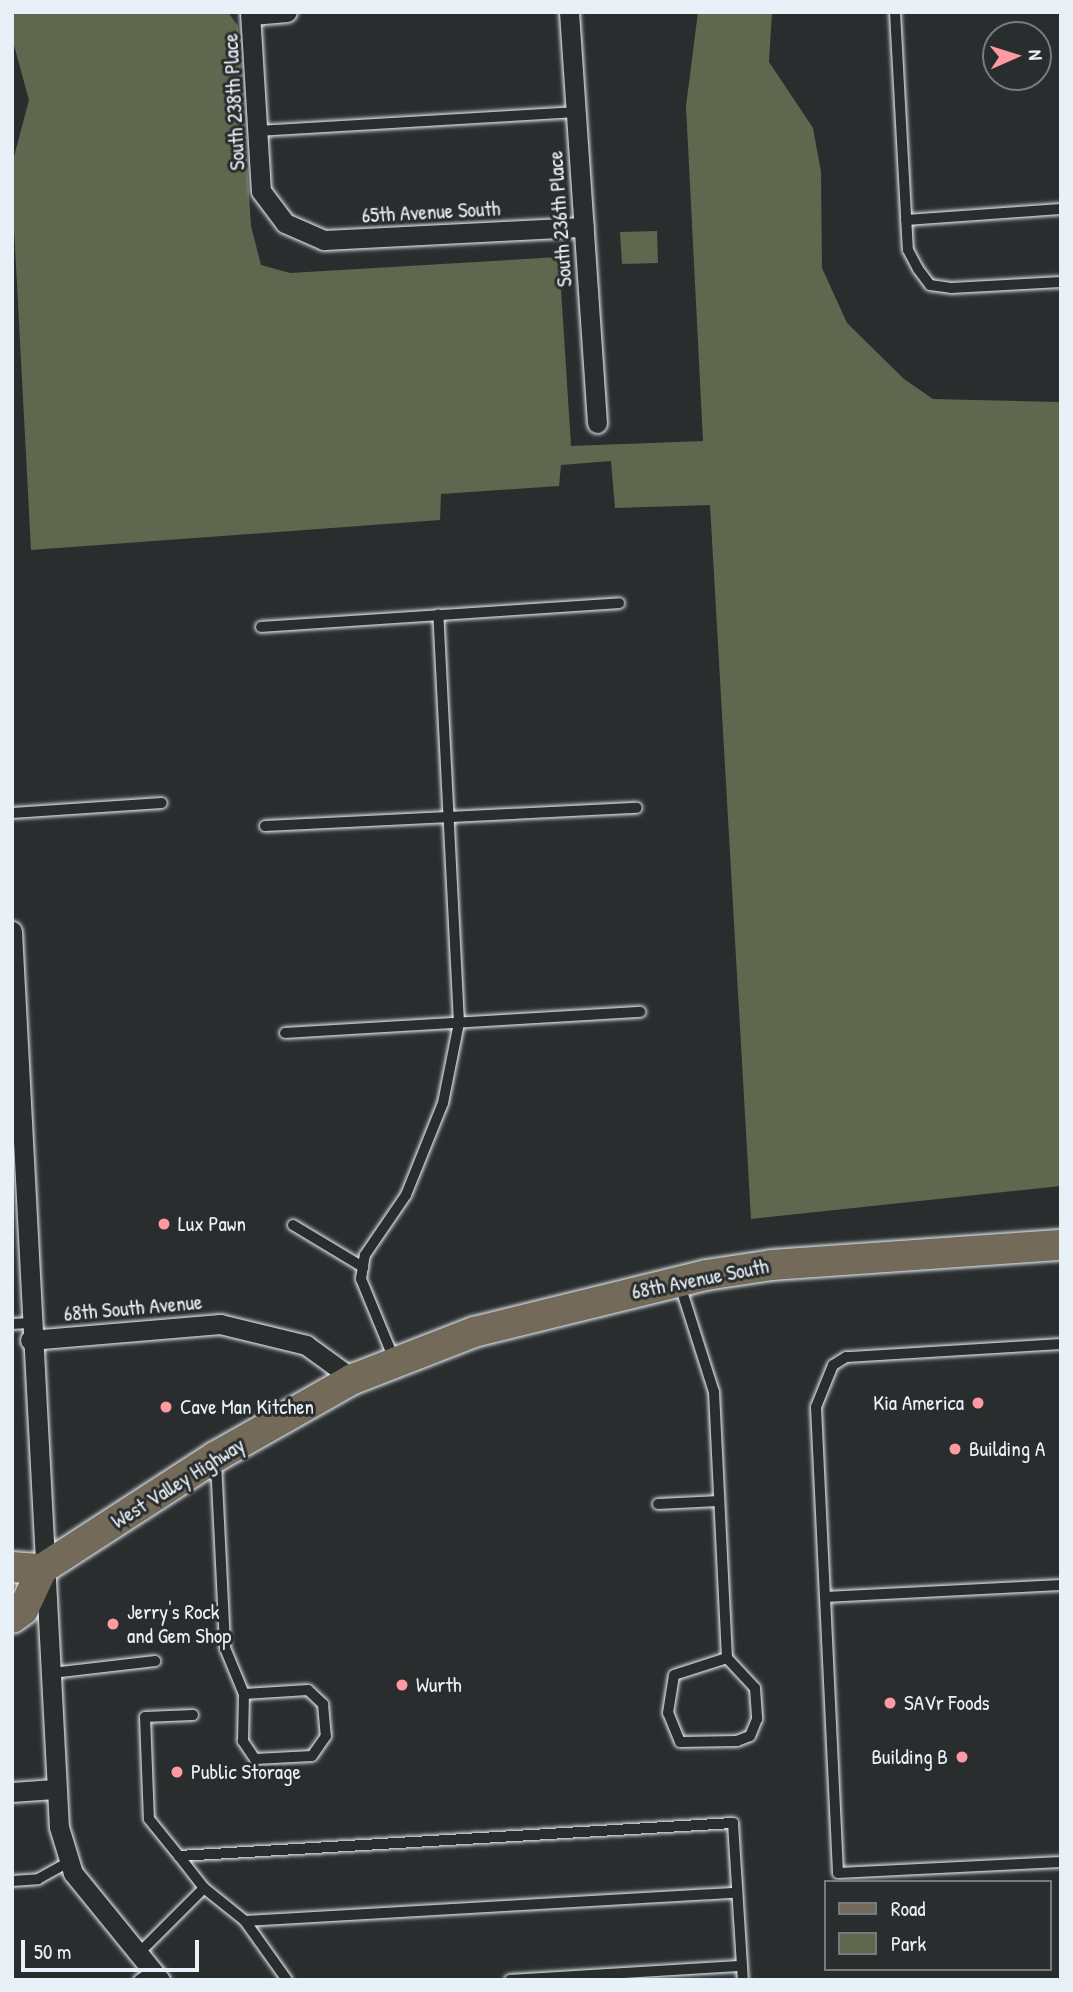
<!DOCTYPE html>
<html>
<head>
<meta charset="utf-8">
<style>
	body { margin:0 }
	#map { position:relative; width:1073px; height:1992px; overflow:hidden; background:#2a2d2e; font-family:"Patrick Hand",sans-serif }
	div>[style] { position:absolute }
	.green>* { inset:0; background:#61674e }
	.roads { filter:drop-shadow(0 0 2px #e8f1f8) drop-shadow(0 0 2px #e8f1f8) }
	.lane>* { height:10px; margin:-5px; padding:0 5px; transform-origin:5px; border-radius:5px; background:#2a2d2e }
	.street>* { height:19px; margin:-9.5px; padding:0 9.5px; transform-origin:9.5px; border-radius:9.5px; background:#2a2d2e }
	.primary>* { height:30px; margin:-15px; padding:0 15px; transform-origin:15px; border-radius:15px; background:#746a5a }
	.dots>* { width:19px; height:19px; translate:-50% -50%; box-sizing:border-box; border:4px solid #2a2d2e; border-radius:50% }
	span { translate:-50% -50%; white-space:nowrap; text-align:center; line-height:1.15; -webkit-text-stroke:6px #2a2d2e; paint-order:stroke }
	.street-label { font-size:21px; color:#e8f1f8 }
	.poi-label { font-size:21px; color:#e8f1f8 }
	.left { translate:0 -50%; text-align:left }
	.right { translate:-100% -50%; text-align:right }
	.frame { position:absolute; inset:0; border:14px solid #e8f1f8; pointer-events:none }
	.legend { position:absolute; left:824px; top:1880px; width:228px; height:91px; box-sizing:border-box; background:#2a2d2e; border:2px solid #767b7f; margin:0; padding:9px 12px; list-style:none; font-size:21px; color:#e8f1f8 }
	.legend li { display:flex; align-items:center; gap:14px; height:35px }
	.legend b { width:35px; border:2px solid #767b7f }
	.north { position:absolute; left:982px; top:21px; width:70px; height:70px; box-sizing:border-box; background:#2a2d2e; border:2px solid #767b7f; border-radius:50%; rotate:87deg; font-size:19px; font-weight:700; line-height:28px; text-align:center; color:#e8f1f8 }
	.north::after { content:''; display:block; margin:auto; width:24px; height:32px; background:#ff9aa2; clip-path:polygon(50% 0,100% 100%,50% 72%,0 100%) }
	.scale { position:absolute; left:21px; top:1940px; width:178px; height:32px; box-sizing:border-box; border:4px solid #e8f1f8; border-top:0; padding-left:9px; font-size:21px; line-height:24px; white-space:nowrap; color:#e8f1f8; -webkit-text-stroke:5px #2a2d2e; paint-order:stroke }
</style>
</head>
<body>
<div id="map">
	<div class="green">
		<i style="clip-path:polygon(12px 12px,228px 12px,238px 26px,251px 226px,261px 265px,290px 273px,559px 257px,571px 446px,703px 441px,686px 106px,698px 12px,772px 12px,769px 62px,813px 128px,821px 172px,822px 268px,847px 323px,904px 379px,933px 399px,1061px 402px,1061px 1186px,751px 1219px,710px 505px,615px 508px,611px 461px,561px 465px,559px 486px,441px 494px,440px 520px,31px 550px,12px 190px,12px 164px,29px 100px,12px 38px)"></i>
		<i style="clip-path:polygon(657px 231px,658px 263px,622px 264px,620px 232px)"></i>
	</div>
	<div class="roads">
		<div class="lane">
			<i style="left:895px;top:12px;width:238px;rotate:86.9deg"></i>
			<i style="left:908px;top:250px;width:21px;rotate:62deg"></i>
			<i style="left:918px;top:269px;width:20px;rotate:53deg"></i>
			<i style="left:930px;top:285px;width:21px;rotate:8deg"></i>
			<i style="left:951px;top:288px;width:110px;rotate:-3.1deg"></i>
			<i style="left:258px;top:131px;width:319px;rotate:-3.4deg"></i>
			<i style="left:906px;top:220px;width:155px;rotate:-4.1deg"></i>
			<i style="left:261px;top:627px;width:359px;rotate:-3.8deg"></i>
			<i style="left:12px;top:813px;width:150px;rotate:-3.8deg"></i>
			<i style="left:265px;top:826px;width:372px;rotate:-2.8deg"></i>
			<i style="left:285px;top:1033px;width:356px;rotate:-3.4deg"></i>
			<i style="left:293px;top:1225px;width:82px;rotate:31deg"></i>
			<i style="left:680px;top:1285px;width:112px;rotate:72.4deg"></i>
			<i style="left:714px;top:1392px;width:266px;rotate:87.2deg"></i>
			<i style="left:727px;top:1658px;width:41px;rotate:47deg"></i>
			<i style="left:755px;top:1688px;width:31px;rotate:86deg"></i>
			<i style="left:757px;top:1719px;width:18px;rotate:112deg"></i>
			<i style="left:750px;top:1736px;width:14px;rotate:159deg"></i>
			<i style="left:737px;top:1741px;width:57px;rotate:179deg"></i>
			<i style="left:680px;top:1742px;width:31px;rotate:-112deg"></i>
			<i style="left:668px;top:1713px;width:38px;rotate:-81deg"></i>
			<i style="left:674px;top:1675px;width:56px;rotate:-17.8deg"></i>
			<i style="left:12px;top:1324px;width:17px;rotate:-3deg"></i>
			<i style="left:1061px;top:1344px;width:215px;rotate:176.5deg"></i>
			<i style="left:846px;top:1357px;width:15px;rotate:148deg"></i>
			<i style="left:833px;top:1365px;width:45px;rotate:112deg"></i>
			<i style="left:816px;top:1407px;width:190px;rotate:87.3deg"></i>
			<i style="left:825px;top:1597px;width:236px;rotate:-2.9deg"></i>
			<i style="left:394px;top:1359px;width:87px;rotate:-112.4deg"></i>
			<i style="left:361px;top:1279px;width:24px;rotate:-81deg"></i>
			<i style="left:365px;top:1255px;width:73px;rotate:-55.7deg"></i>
			<i style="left:406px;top:1195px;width:99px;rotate:-68.1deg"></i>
			<i style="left:443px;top:1103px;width:82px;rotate:-78.7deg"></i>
			<i style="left:459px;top:1023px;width:409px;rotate:-92.9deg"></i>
			<i style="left:216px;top:1461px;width:187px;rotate:87.2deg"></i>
			<i style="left:225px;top:1648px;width:50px;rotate:67.6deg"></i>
			<i style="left:244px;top:1694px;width:64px;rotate:-3.6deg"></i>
			<i style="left:308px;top:1690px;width:21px;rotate:43deg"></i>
			<i style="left:323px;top:1704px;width:32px;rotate:85deg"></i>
			<i style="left:326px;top:1736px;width:24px;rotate:125deg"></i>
			<i style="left:312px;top:1756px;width:57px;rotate:177deg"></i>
			<i style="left:255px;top:1759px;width:22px;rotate:-124deg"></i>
			<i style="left:243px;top:1741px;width:47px;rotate:-88.8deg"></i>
			<i style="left:658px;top:1504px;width:61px;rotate:-2.8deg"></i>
			<i style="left:825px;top:1597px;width:276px;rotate:87.3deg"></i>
			<i style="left:838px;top:1873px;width:223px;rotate:-2.8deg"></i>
			<i style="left:52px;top:1673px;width:104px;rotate:-6.6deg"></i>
			<i style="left:193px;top:1715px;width:48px;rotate:177.6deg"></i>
			<i style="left:145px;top:1717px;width:102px;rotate:87.8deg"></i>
			<i style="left:149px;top:1819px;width:48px;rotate:51deg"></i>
			<i style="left:179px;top:1856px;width:555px;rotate:-3.41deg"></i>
			<i style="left:733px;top:1823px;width:157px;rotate:86.4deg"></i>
			<i style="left:179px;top:1856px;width:41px;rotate:52deg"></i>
			<i style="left:12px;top:1881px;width:26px;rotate:-4deg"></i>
			<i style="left:38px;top:1879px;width:33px;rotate:-29deg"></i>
			<i style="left:245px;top:1921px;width:493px;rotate:-3.3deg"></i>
			<i style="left:138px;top:1954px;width:93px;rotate:-45deg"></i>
			<i style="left:204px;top:1888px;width:53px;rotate:38.8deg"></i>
			<i style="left:245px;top:1921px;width:72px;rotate:54.6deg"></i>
			<i style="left:139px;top:1980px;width:16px;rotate:-35deg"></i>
			<i style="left:510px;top:1980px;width:232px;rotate:-3.5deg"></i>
		</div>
		<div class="street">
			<i style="left:250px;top:12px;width:179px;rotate:86.5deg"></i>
			<i style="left:261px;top:191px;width:40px;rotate:53deg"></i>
			<i style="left:285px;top:223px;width:43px;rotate:23.6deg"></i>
			<i style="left:324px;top:240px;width:260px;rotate:-2.9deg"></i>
			<i style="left:569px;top:12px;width:412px;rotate:86.1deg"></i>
			<i style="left:252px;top:15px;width:35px;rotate:-5deg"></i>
			<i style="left:12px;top:931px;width:897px;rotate:87deg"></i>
			<i style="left:59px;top:1827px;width:48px;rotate:73.1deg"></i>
			<i style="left:73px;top:1873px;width:138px;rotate:50.9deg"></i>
			<i style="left:30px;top:1340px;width:191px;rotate:-4.8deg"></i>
			<i style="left:220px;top:1324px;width:89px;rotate:13.7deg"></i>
			<i style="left:306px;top:1345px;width:58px;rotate:35.9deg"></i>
			<i style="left:12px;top:1792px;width:42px;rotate:-4.1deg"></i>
		</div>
		<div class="primary">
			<i style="left:12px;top:1567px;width:30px;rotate:4deg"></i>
			<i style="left:12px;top:1618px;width:14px;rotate:-36deg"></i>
			<i style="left:23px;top:1610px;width:45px;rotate:-65.1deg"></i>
			<i style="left:42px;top:1569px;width:206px;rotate:-32.9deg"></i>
			<i style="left:215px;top:1457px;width:159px;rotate:-29.5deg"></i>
			<i style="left:353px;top:1379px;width:130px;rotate:-21.2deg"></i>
			<i style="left:474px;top:1332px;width:239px;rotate:-13.8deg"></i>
			<i style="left:706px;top:1275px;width:67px;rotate:-8.6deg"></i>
			<i style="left:772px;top:1265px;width:290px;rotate:-4deg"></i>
		</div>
	</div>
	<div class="dots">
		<i style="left:164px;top:1224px;background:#ff9aa2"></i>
		<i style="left:978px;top:1403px;background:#ff9aa2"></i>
		<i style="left:166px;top:1407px;background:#ff9aa2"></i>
		<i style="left:955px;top:1449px;background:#ff9aa2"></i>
		<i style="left:113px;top:1624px;background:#ff9aa2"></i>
		<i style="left:402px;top:1685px;background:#ff9aa2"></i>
		<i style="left:890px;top:1703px;background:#ff9aa2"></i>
		<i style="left:962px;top:1757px;background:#ff9aa2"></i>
		<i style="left:177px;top:1772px;background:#ff9aa2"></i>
	</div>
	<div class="street-label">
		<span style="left:234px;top:102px;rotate:-93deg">South 238th Place</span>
		<span style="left:431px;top:212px;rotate:-3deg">65th Avenue South</span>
		<span style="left:560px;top:219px;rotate:-94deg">South 236th Place</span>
		<span style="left:700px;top:1279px;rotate:-11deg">68th Avenue South</span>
		<span style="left:133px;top:1308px;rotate:-5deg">68th South Avenue</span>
		<span style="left:178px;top:1483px;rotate:-32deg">West Valley Highway</span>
	</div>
	<div class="poi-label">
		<span class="left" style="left:178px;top:1224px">Lux Pawn</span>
		<span class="right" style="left:964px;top:1403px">Kia America</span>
		<span class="left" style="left:180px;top:1407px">Cave Man Kitchen</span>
		<span class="left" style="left:969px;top:1449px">Building A</span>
		<span class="left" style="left:127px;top:1624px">Jerry's Rock<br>and Gem Shop</span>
		<span class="left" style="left:416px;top:1685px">Wurth</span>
		<span class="left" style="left:904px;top:1703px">SAVr Foods</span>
		<span class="right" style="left:948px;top:1757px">Building B</span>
		<span class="left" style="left:191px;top:1772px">Public Storage</span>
	</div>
	<div class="frame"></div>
	<ul class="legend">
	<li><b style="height:9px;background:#746a5a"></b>Road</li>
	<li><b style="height:19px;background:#61674e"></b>Park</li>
	</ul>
	<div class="north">N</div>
	<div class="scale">50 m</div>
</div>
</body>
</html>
